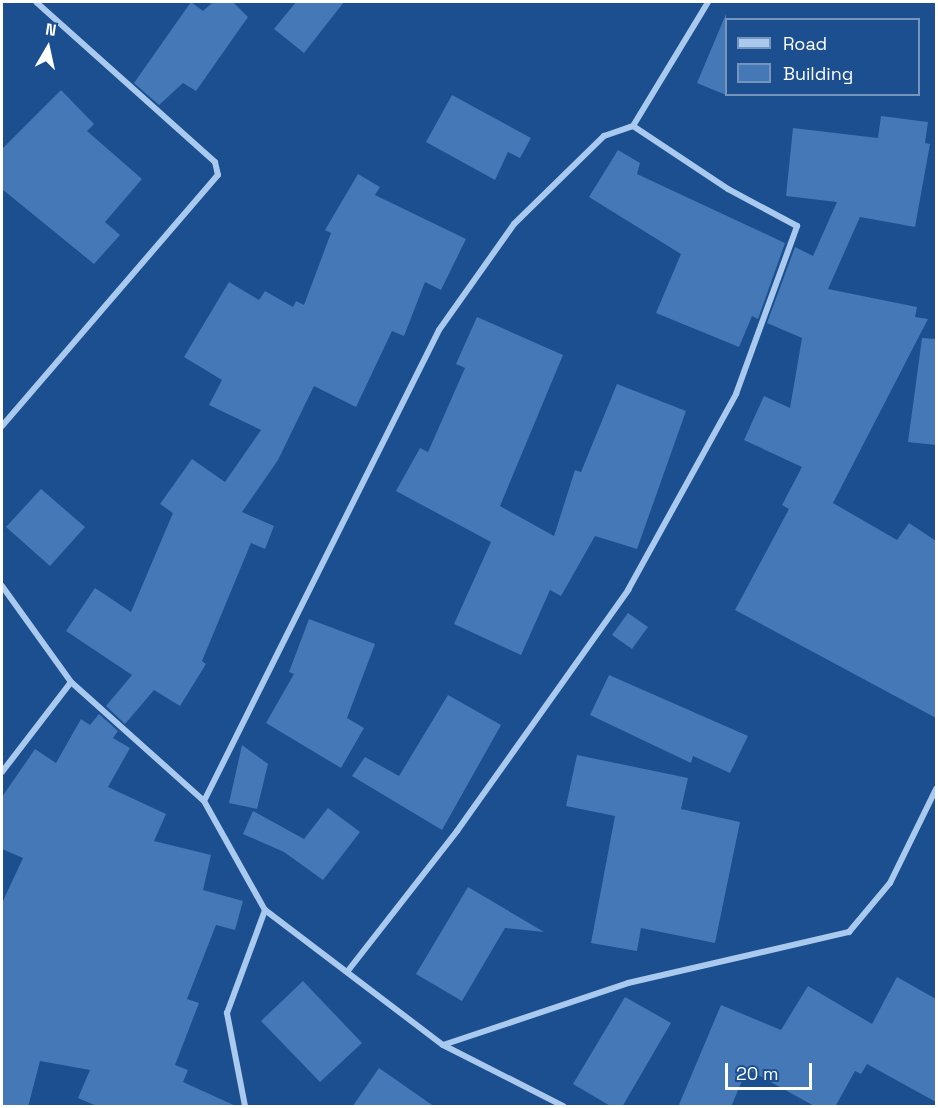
<!DOCTYPE html>
<html>
<head>
<meta charset="utf-8">
<style>
	body { margin:0 }
	#map { position:relative; width:938px; height:1108px; overflow:hidden; background:#1b4f8f; font-family:"Space Grotesk",sans-serif }
	div>[style] { position:absolute }
	.building>* { inset:0; background:#4478b7 }
	.minor>* { height:6px; margin:-3px; padding:0 3px; transform-origin:3px; border-radius:3px; background:#a9c9ee }
	span { translate:-50% -50%; white-space:nowrap; text-align:center; line-height:1.15; -webkit-text-stroke:6px #1b4f8f; paint-order:stroke }
	.frame { position:absolute; inset:0; border:3px solid #fff; pointer-events:none }
	.legend { position:absolute; left:725px; top:18px; width:195px; height:78px; box-sizing:border-box; background:#1b4f8f; border:2px solid #7695bc; margin:0; padding:8px 10px; list-style:none; font-size:18px; color:#fff }
	.legend li { display:flex; align-items:center; gap:12px; height:30px }
	.legend b { width:30px; border:2px solid #7695bc }
	.north { position:absolute; left:18px; top:18px; width:60px; height:60px; -webkit-text-stroke:4px #1b4f8f; paint-order:stroke; rotate:9deg; font-size:16px; font-weight:700; line-height:24px; text-align:center; color:#fff }
	.north::after { content:''; display:block; margin:auto; width:21px; height:27px; background:#fff; clip-path:polygon(50% 0,100% 100%,50% 72%,0 100%) }
	.scale { position:absolute; left:725px; top:1063px; width:87px; height:27px; box-sizing:border-box; border:3px solid #fff; border-top:0; padding-left:8px; font-size:18px; line-height:21px; white-space:nowrap; color:#fff; -webkit-text-stroke:4px #1b4f8f; paint-order:stroke }
</style>
</head>
<body>
<div id="map">
	<div class="building">
		<i style="clip-path:polygon(191px 2px,203px 11px,213px 2px,233px 2px,248px 17px,196px 91px,183px 83px,159px 105px,134px 83px)"></i>
		<i style="clip-path:polygon(296px 2px,344px 2px,304px 53px,274px 29px)"></i>
		<i style="clip-path:polygon(726px 14px,726px 95px,697px 83px)"></i>
		<i style="clip-path:polygon(61px 90px,94px 124px,87px 131px,142px 179px,105px 222px,120px 235px,94px 264px,2px 189px,2px 149px)"></i>
		<i style="clip-path:polygon(452px 95px,531px 138px,520px 158px,508px 152px,495px 180px,426px 142px)"></i>
		<i style="clip-path:polygon(881px 116px,928px 122px,925px 143px,930px 144px,915px 227px,860px 217px,828px 289px,917px 307px,915px 317px,928px 319px,833px 503px,897px 540px,909px 523px,936px 541px,936px 718px,735px 610px,789px 509px,782px 505px,802px 467px,744px 440px,764px 396px,790px 408px,802px 338px,767px 323px,795px 247px,813px 256px,837px 202px,786px 196px,793px 128px,878px 138px)"></i>
		<i style="clip-path:polygon(618px 150px,640px 163px,637px 174px,785px 243px,758px 319px,752px 316px,739px 347px,656px 313px,681px 254px,589px 197px)"></i>
		<i style="clip-path:polygon(358px 174px,380px 187px,375px 195px,466px 239px,441px 290px,425px 282px,404px 336px,392px 331px,356px 407px,314px 386px,278px 460px,242px 512px,274px 526px,265px 549px,251px 543px,202px 661px,206px 664px,180px 706px,154px 690px,125px 724px,106px 706px,132px 675px,66px 631px,95px 588px,131px 612px,173px 513px,160px 504px,192px 459px,225px 482px,261px 430px,209px 405px,222px 380px,184px 357px,229px 282px,259px 300px,265px 291px,293px 307px,296px 301px,304px 305px,331px 233px,325px 230px)"></i>
		<i style="clip-path:polygon(477px 317px,563px 355px,500px 506px,554px 536px,575px 470px,581px 472px,617px 384px,686px 411px,637px 549px,595px 536px,561px 596px,550px 590px,521px 655px,454px 624px,491px 542px,396px 491px,420px 448px,428px 452px,465px 368px,456px 364px)"></i>
		<i style="clip-path:polygon(922px 338px,936px 339px,936px 445px,908px 442px)"></i>
		<i style="clip-path:polygon(41px 489px,85px 527px,50px 566px,6px 527px)"></i>
		<i style="clip-path:polygon(628px 613px,648px 627px,632px 649px,612px 635px)"></i>
		<i style="clip-path:polygon(309px 619px,375px 644px,347px 718px,364px 728px,341px 768px,266px 723px,294px 674px,289px 672px)"></i>
		<i style="clip-path:polygon(609px 675px,748px 736px,730px 773px,693px 756px,691px 763px,590px 715px)"></i>
		<i style="clip-path:polygon(448px 695px,501px 725px,442px 830px,352px 776px,365px 757px,399px 776px)"></i>
		<i style="clip-path:polygon(99px 714px,118px 731px,113px 738px,130px 748px,108px 787px,166px 814px,154px 841px,211px 855px,203px 890px,243px 901px,235px 930px,216px 925px,187px 999px,199px 1003px,175px 1065px,188px 1070px,183px 1082px,238px 1107px,99px 1107px,78px 1098px,90px 1070px,40px 1061px,28px 1107px,2px 1107px,2px 903px,23px 858px,2px 849px,2px 797px,35px 749px,56px 763px,81px 719px,90px 725px)"></i>
		<i style="clip-path:polygon(242px 745px,268px 764px,257px 809px,229px 803px)"></i>
		<i style="clip-path:polygon(577px 755px,688px 778px,681px 809px,740px 822px,715px 943px,641px 928px,637px 951px,591px 943px,615px 816px,566px 806px)"></i>
		<i style="clip-path:polygon(328px 808px,360px 832px,323px 880px,284px 852px,243px 834px,253px 811px,304px 839px)"></i>
		<i style="clip-path:polygon(468px 887px,544px 932px,505px 928px,462px 1001px,416px 974px)"></i>
		<i style="clip-path:polygon(897px 977px,936px 999px,936px 1102px,867px 1064px,861px 1074px,855px 1071px,835px 1107px,816px 1107px,747px 1069px,731px 1107px,678px 1107px,721px 1005px,781px 1030px,808px 986px,872px 1024px)"></i>
		<i style="clip-path:polygon(303px 981px,362px 1043px,320px 1082px,261px 1021px)"></i>
		<i style="clip-path:polygon(625px 997px,671px 1023px,622px 1107px,612px 1107px,573px 1084px)"></i>
		<i style="clip-path:polygon(379px 1068px,435px 1107px,352px 1107px)"></i>
	</div>
	<div class="minor">
		<i style="left:2px;top:426px;width:331px;rotate:-49.3deg"></i>
		<i style="left:218px;top:175px;width:13px;rotate:-103deg"></i>
		<i style="left:215px;top:162px;width:240px;rotate:-138.2deg"></i>
		<i style="left:2px;top:586px;width:118px;rotate:54.3deg"></i>
		<i style="left:71px;top:682px;width:178px;rotate:41.8deg"></i>
		<i style="left:204px;top:801px;width:125px;rotate:60.8deg"></i>
		<i style="left:265px;top:910px;width:223px;rotate:37.2deg"></i>
		<i style="left:443px;top:1045px;width:135px;rotate:26.9deg"></i>
		<i style="left:2px;top:772px;width:113px;rotate:-52.5deg"></i>
		<i style="left:204px;top:801px;width:526px;rotate:-63.48deg"></i>
		<i style="left:439px;top:330px;width:130px;rotate:-54.7deg"></i>
		<i style="left:514px;top:224px;width:126px;rotate:-44.4deg"></i>
		<i style="left:604px;top:136px;width:31px;rotate:-19deg"></i>
		<i style="left:633px;top:126px;width:145px;rotate:-58.8deg"></i>
		<i style="left:347px;top:972px;width:179px;rotate:-52deg"></i>
		<i style="left:457px;top:831px;width:296px;rotate:-54.6deg"></i>
		<i style="left:628px;top:590px;width:224px;rotate:-61.1deg"></i>
		<i style="left:736px;top:394px;width:179px;rotate:-70deg"></i>
		<i style="left:797px;top:226px;width:78px;rotate:-151.8deg"></i>
		<i style="left:728px;top:189px;width:114px;rotate:-146.4deg"></i>
		<i style="left:443px;top:1045px;width:195px;rotate:-18.5deg"></i>
		<i style="left:628px;top:983px;width:227px;rotate:-13deg"></i>
		<i style="left:849px;top:932px;width:64px;rotate:-50.1deg"></i>
		<i style="left:890px;top:883px;width:105px;rotate:-63.9deg"></i>
		<i style="left:245px;top:1106px;width:95px;rotate:-101deg"></i>
		<i style="left:227px;top:1013px;width:110px;rotate:-69.7deg"></i>
	</div>
	<div class="frame"></div>
	<ul class="legend">
	<li><b style="height:8px;background:#a9c9ee"></b>Road</li>
	<li><b style="height:16px;background:#4478b7"></b>Building</li>
	</ul>
	<div class="north">N</div>
	<div class="scale">20 m</div>
</div>
</body>
</html>
